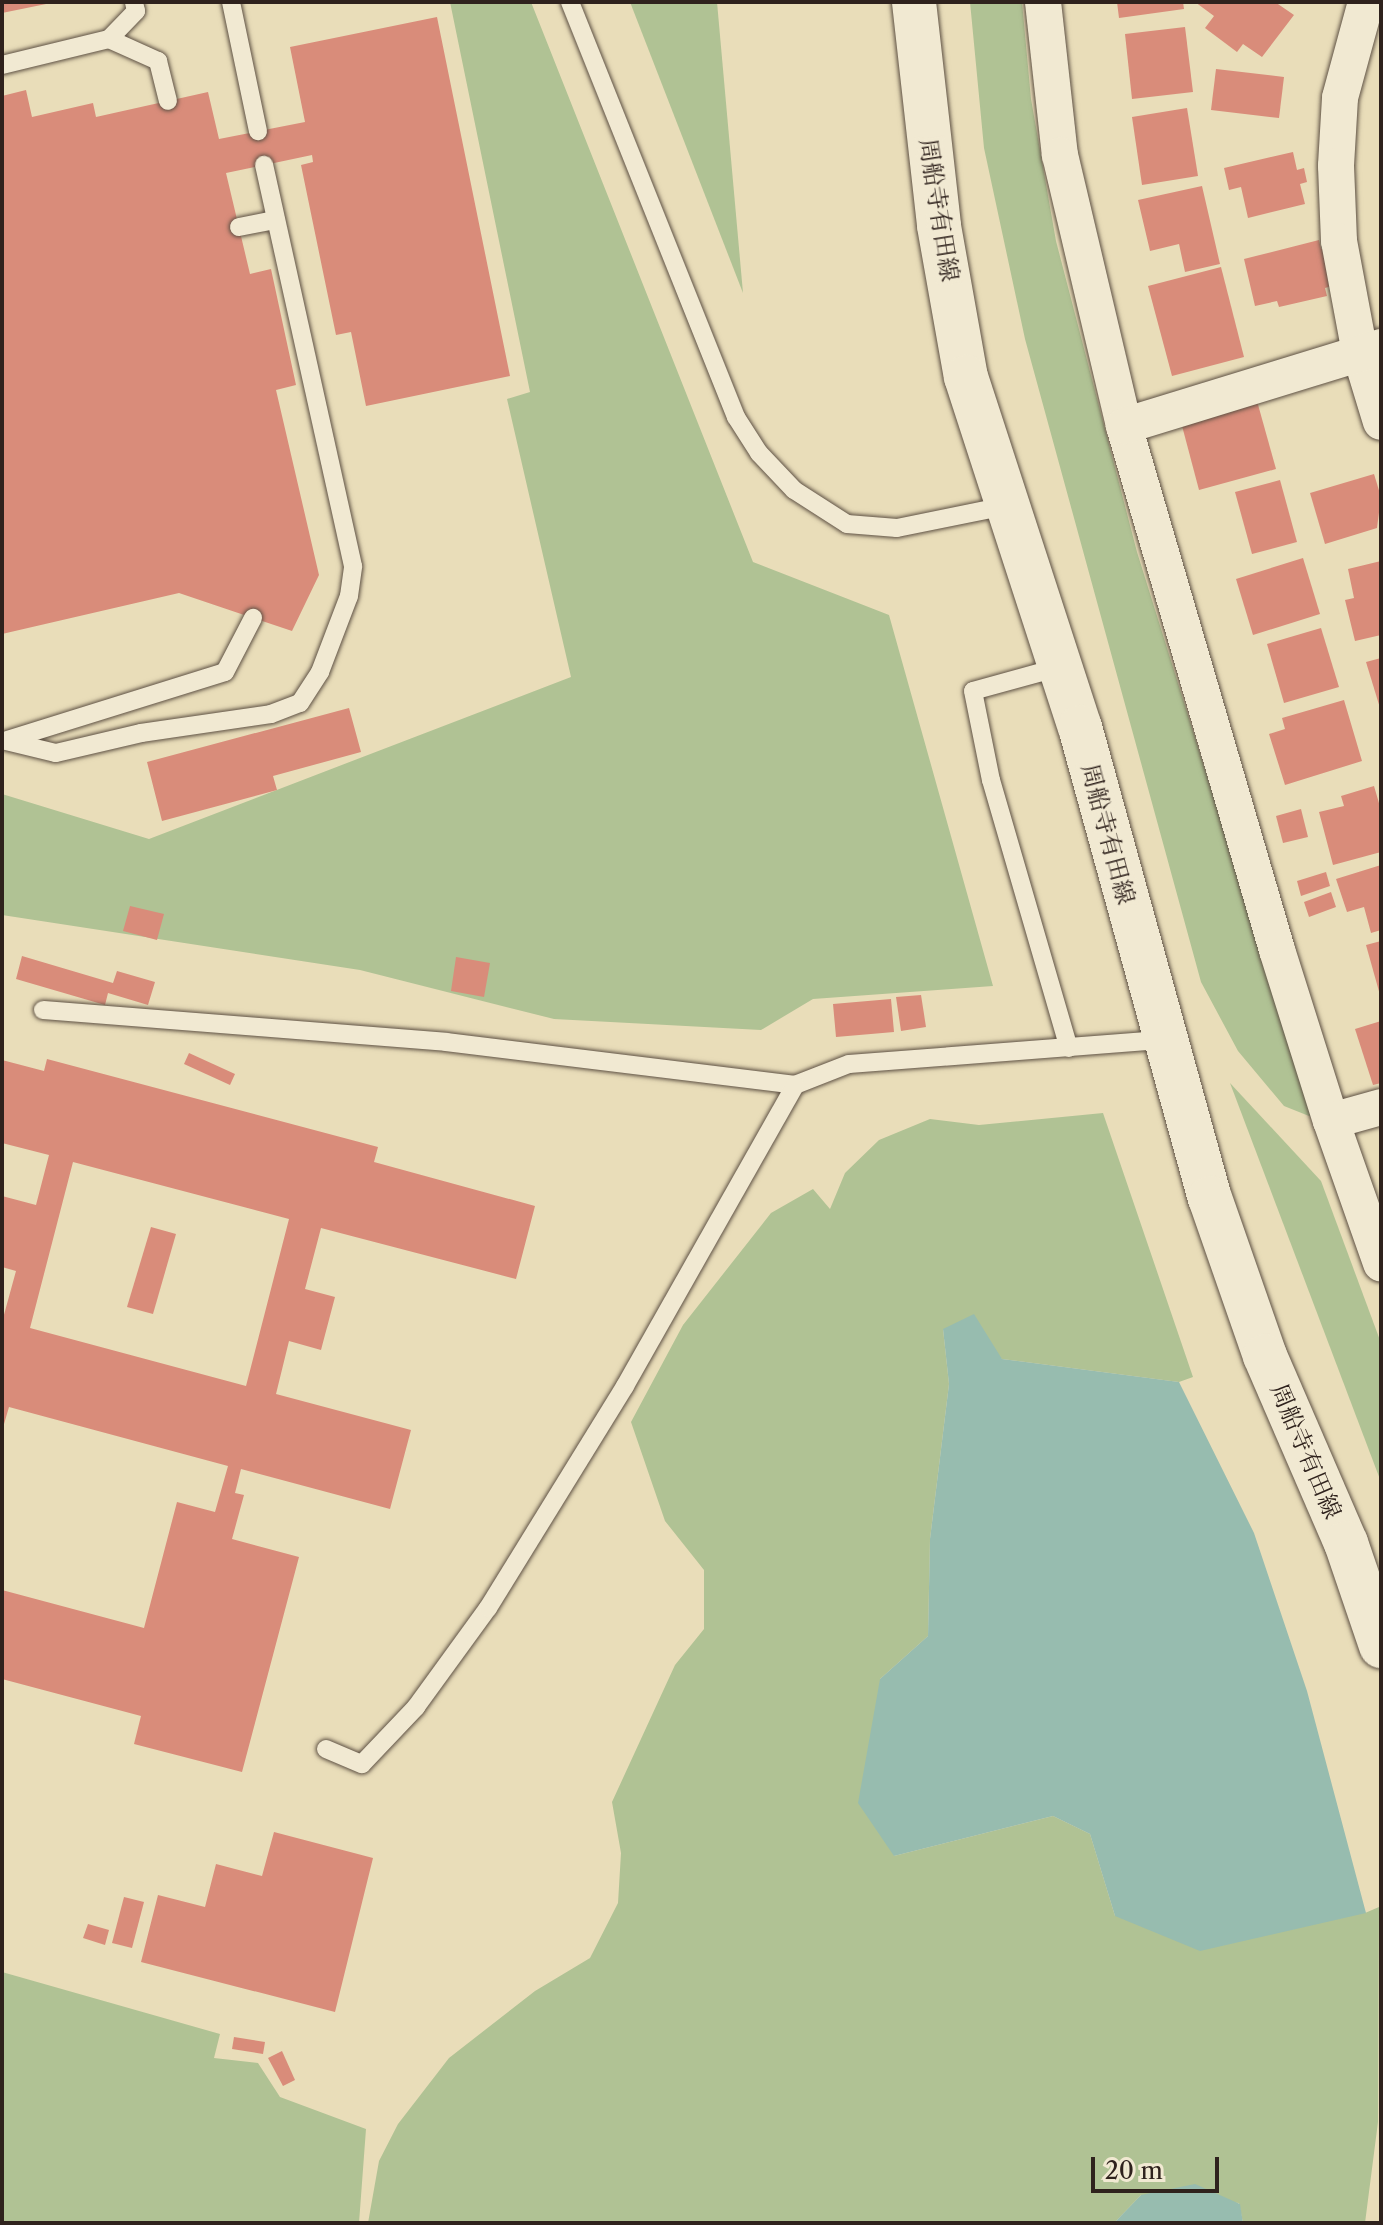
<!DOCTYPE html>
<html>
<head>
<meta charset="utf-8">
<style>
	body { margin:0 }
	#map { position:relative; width:1383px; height:2225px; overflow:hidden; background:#e9ddb9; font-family:"Libre Caslon Text","Noto Serif JP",serif }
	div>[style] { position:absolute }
	.green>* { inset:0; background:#b0c294 }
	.water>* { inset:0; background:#97bcaf }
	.building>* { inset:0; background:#d98c7a }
	.roads { filter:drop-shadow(0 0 2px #5e5144) drop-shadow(0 0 2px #5e5144) }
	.lane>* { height:18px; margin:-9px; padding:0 9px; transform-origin:9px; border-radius:9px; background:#f1e9d2 }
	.street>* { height:36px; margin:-18px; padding:0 18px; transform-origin:18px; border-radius:18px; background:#f1e9d2 }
	.secondary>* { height:44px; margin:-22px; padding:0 22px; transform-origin:22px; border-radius:22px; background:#f1e9d2 }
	span { translate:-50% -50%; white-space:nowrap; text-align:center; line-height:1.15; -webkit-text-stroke:8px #f1e9d2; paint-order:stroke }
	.street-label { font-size:24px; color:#2f221d }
	.frame { position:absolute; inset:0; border:4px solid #2f221d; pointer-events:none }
	.scale { position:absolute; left:1091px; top:2157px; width:128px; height:36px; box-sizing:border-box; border:4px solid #2f221d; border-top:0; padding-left:10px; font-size:24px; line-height:28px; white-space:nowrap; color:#2f221d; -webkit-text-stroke:6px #f1e9d2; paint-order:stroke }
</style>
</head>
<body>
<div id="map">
	<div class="green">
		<i style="clip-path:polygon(450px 2px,531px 2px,753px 562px,889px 615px,993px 986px,813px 999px,761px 1030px,554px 1019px,360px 970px,2px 915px,2px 794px,149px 839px,571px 677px,507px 399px,530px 392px)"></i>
		<i style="clip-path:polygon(630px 2px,717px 2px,743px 293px)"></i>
		<i style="clip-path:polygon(970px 2px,1022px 2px,1031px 99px,1056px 241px,1137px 552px,1314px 1118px,1284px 1106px,1238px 1051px,1201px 982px,1025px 339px,984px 148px)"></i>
		<i style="clip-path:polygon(1230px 1083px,1321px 1181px,1381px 1343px,1381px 1482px)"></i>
		<i style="clip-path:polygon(1103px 1113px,1193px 1377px,1179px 1382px,1002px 1359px,943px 1329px,949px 1384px,930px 1539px,928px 1636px,880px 1679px,894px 1856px,1053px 1816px,1090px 1834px,1115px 1916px,1365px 1913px,1379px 1907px,1378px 2122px,1365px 2223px,1243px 2223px,1239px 2203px,1141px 2195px,1114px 2223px,368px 2223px,379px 2161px,398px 2124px,449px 2058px,535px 1991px,590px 1958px,618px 1903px,621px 1853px,612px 1802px,675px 1665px,704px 1629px,704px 1570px,665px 1521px,631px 1422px,683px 1325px,771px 1213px,813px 1189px,830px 1209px,845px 1173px,879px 1140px,930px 1119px,979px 1125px)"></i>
		<i style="clip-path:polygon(2px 1972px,220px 2034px,214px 2058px,258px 2063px,280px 2097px,366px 2129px,359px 2223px,2px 2223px)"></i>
	</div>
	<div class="water">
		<i style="clip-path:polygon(974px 1314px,1002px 1359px,1179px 1382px,1254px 1533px,1307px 1691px,1366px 1913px,1200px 1951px,1115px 1916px,1090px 1834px,1053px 1816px,894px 1856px,858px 1803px,880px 1679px,928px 1636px,930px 1539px,949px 1384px,943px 1329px)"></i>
		<i style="clip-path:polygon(1195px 2184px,1240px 2204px,1243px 2223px,1114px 2223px,1141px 2195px)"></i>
	</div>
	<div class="building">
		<i style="clip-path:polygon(2px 2px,51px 2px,51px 3px,2px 13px)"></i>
		<i style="clip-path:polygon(1117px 2px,1183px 2px,1184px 9px,1119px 18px)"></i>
		<i style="clip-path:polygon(1195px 2px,1275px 2px,1294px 15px,1262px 57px,1243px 44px,1237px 52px,1205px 28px,1214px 16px)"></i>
		<i style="clip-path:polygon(437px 17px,510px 376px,366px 406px,351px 332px,336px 335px,301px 165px,313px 162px,312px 155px,226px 173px,250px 274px,271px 269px,296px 385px,276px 390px,319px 575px,292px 631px,179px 593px,2px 634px,2px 96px,26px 90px,32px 117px,93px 103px,96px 117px,208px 92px,219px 139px,305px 122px,290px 47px)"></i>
		<i style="clip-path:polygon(1185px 27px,1193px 92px,1132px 99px,1125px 34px)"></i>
		<i style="clip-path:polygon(1216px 69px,1284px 77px,1279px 118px,1211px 110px)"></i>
		<i style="clip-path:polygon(1187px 108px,1198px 176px,1142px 185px,1132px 117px)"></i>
		<i style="clip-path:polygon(1293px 152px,1297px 170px,1304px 168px,1307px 182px,1300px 184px,1305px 204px,1248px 218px,1241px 187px,1229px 190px,1224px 168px)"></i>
		<i style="clip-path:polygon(1202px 186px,1220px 264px,1185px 272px,1179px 244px,1150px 251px,1138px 200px)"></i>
		<i style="clip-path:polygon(1319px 240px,1321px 249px,1331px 246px,1332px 286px,1325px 288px,1327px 296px,1279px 307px,1277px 301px,1255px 306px,1244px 259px)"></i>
		<i style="clip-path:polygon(1221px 267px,1244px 357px,1172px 376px,1148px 286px)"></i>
		<i style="clip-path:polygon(1257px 401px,1276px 469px,1199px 490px,1181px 422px)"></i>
		<i style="clip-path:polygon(1374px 474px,1381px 497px,1377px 528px,1325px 544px,1310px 493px)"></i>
		<i style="clip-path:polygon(1280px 480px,1297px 542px,1252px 554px,1235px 492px)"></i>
		<i style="clip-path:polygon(1303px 558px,1320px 614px,1253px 635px,1236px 579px)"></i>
		<i style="clip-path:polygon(1381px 561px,1381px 635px,1355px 641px,1345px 600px,1354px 598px,1348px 569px)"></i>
		<i style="clip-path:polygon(1321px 628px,1339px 687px,1284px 703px,1267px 644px)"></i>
		<i style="clip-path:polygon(1381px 658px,1381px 708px,1380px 708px,1366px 662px)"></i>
		<i style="clip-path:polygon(1344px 700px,1362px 761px,1285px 785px,1269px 734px,1285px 729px,1282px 718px)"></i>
		<i style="clip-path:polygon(349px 708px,361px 752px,273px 776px,277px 790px,162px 821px,147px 762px)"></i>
		<i style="clip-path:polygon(1374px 786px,1381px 810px,1381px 852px,1333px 865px,1319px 812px,1344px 806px,1341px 796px)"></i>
		<i style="clip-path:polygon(1301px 809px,1308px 837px,1283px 843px,1276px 816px)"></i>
		<i style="clip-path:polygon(1381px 865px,1381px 930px,1371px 933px,1364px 907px,1347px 912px,1336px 879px)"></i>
		<i style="clip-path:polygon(1326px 872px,1330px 886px,1301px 896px,1297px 881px)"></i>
		<i style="clip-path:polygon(1331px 892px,1336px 907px,1309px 917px,1304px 902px)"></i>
		<i style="clip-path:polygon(130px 906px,164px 914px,157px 940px,123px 931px)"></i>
		<i style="clip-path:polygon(1381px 941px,1381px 995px,1380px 995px,1366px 945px)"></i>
		<i style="clip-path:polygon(22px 956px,113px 983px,117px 971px,155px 982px,148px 1005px,108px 993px,105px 1005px,16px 979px)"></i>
		<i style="clip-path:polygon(456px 957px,490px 963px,484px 997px,451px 991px)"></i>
		<i style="clip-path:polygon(921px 995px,926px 1027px,901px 1031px,896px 997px)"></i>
		<i style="clip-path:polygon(891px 999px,894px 1032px,836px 1037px,833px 1004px)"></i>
		<i style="clip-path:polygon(1381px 1021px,1381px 1083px,1373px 1085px,1355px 1029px)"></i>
		<i style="clip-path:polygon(189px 1053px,235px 1074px,230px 1085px,184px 1064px)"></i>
		<i style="clip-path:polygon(evenodd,47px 1059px,378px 1147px,374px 1162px,535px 1206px,516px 1279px,321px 1228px,305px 1289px,335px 1297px,321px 1350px,289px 1341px,276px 1394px,411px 1430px,390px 1509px,241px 1469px,235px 1493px,244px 1495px,232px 1539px,299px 1557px,242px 1772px,134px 1744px,141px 1716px,2px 1679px,2px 1590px,144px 1628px,177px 1502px,215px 1512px,228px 1466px,9px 1407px,2px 1431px,2px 1322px,16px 1271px,2px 1267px,2px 1196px,36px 1205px,49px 1155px,2px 1143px,2px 1060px,44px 1071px,47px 1059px,73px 1162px,289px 1219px,246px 1386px,30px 1328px,73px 1162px)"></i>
		<i style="clip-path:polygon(151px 1227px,176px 1234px,153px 1314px,127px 1307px)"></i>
		<i style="clip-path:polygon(274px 1832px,373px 1858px,335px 2012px,141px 1962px,158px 1895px,205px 1907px,216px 1864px,262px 1876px)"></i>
		<i style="clip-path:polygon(124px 1897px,144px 1902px,132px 1948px,112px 1943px)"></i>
		<i style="clip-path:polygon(88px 1924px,109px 1930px,105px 1945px,83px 1938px)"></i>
		<i style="clip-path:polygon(234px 2037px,265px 2042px,263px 2054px,232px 2049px)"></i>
		<i style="clip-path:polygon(282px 2051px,295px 2080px,283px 2086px,268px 2058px)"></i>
	</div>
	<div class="roads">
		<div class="lane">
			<i style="left:231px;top:2px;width:132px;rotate:78.2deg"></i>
			<i style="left:570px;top:2px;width:447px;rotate:68.2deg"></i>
			<i style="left:736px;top:417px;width:43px;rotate:57.4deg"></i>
			<i style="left:759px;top:453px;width:51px;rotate:46.6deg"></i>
			<i style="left:794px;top:490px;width:63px;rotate:32.7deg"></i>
			<i style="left:847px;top:524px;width:50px;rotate:4.6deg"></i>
			<i style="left:897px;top:528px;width:110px;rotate:-11.5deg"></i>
			<i style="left:109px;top:39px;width:54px;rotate:24.2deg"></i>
			<i style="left:158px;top:61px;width:41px;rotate:76deg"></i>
			<i style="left:2px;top:65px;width:110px;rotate:-13.7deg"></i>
			<i style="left:109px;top:39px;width:39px;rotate:-46deg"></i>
			<i style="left:136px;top:11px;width:9px;rotate:-103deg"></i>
			<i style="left:239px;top:227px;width:37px;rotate:-11deg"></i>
			<i style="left:1060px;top:667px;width:90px;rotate:164.6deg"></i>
			<i style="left:973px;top:691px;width:91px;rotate:78.6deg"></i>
			<i style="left:991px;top:780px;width:279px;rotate:73.8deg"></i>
			<i style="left:7px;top:740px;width:228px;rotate:-17.3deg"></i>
			<i style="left:225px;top:672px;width:61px;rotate:-62.6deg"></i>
			<i style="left:6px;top:741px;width:51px;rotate:13.5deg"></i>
			<i style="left:56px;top:753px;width:87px;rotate:-13.2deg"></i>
			<i style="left:141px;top:733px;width:131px;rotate:-8.3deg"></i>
			<i style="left:271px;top:714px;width:31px;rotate:-21deg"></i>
			<i style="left:300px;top:703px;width:37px;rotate:-57deg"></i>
			<i style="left:320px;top:672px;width:81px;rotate:-69.1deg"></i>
			<i style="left:349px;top:596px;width:30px;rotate:-82deg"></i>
			<i style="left:353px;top:566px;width:411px;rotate:-102.5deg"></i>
			<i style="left:43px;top:1010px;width:404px;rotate:4.5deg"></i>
			<i style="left:446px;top:1042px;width:352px;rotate:7deg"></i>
			<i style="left:795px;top:1085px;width:58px;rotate:-21.3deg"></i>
			<i style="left:849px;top:1064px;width:315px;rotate:-4.4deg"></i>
			<i style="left:326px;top:1749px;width:39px;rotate:23deg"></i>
			<i style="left:362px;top:1764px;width:79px;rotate:-46.5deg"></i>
			<i style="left:416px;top:1707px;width:122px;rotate:-54deg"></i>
			<i style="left:488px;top:1608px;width:261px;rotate:-58.3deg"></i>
			<i style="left:625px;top:1386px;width:346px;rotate:-60.5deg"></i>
		</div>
		<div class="street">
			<i style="left:1043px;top:2px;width:154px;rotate:83.7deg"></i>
			<i style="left:1060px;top:155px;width:278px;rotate:76.7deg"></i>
			<i style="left:1124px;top:426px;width:546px;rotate:73.72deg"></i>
			<i style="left:1277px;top:950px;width:179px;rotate:72.5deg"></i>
			<i style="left:1331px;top:1121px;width:52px;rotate:-15.6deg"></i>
			<i style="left:1366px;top:2px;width:99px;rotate:105.2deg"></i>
			<i style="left:1340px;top:98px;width:68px;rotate:93.4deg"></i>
			<i style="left:1336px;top:166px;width:75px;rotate:87.7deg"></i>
			<i style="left:1339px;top:241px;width:114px;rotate:79.4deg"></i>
			<i style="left:1360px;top:353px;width:72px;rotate:73.1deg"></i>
			<i style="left:1124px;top:426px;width:269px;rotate:-17.1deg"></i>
			<i style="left:1331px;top:1121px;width:151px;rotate:70.6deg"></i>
		</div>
		<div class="secondary">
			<i style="left:914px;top:2px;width:225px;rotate:83.6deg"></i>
			<i style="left:939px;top:226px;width:153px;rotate:79.9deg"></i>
			<i style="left:966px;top:377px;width:368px;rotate:72deg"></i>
			<i style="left:1080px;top:727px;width:489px;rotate:74.6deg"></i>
			<i style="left:1210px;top:1198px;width:167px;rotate:70.8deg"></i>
			<i style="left:1265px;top:1356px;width:204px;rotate:66.6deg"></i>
			<i style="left:1346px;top:1543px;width:109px;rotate:71.2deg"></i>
		</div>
	</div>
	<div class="street-label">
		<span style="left:939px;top:210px;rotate:81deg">周船寺有田線</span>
		<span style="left:1108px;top:834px;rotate:75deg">周船寺有田線</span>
		<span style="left:1306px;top:1451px;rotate:67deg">周船寺有田線</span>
	</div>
	<div class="frame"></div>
	<div class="scale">20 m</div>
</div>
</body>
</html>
